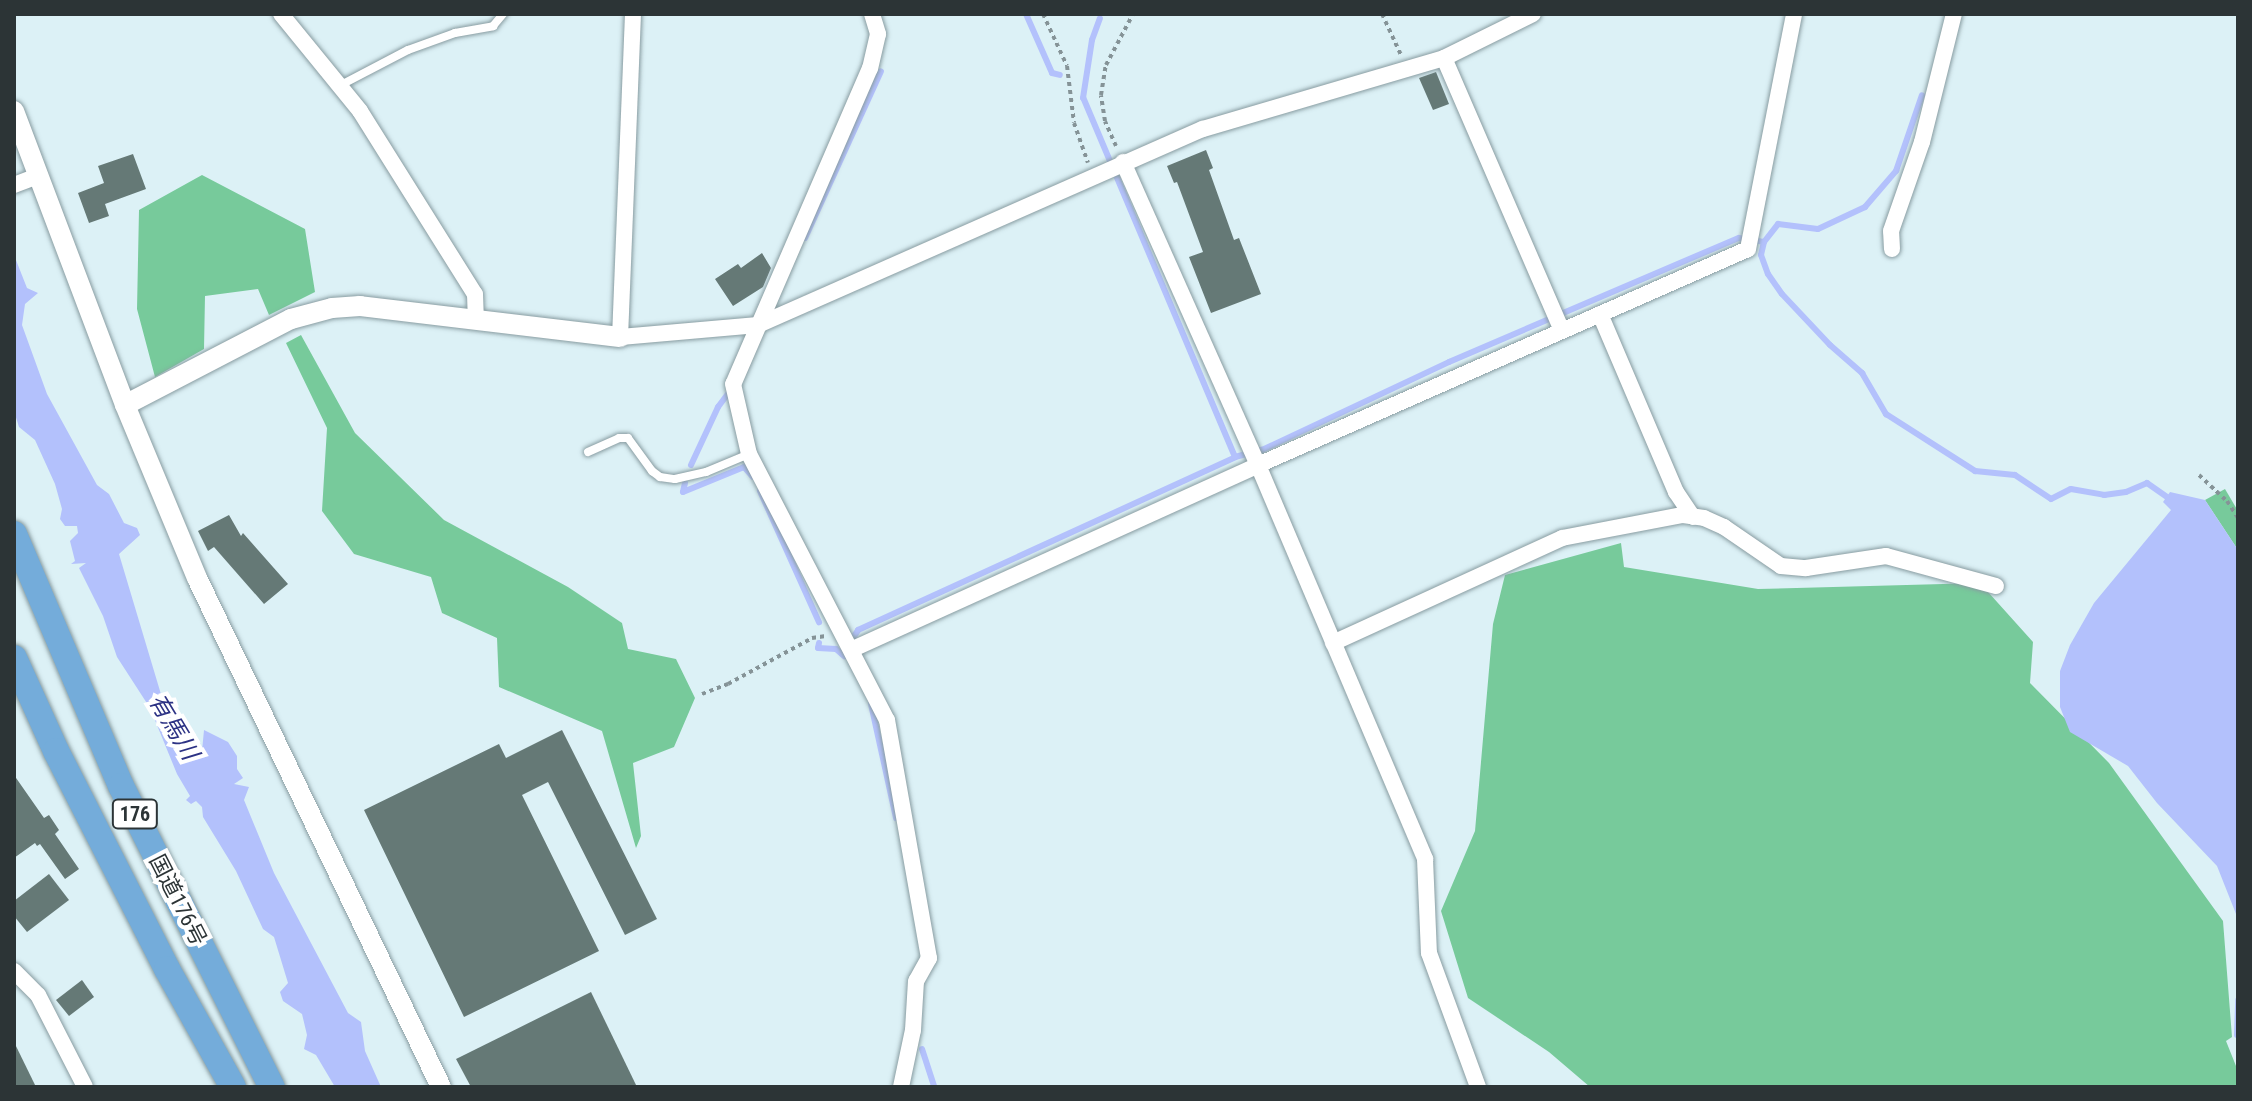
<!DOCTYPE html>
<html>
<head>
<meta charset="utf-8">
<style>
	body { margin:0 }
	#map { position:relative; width:2252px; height:1101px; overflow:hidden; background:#dcf1f6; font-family:"Roboto Condensed","Noto Sans JP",sans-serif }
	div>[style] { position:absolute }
	.forest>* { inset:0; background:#77ca9b }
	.water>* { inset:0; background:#b3c1fc }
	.stream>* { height:6px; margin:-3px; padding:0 3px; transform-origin:3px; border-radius:3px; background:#b3c1fc }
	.building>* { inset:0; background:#657976 }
	.path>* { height:4px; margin-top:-2px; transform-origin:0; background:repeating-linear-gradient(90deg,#859397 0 4px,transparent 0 8px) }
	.roads { filter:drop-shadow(0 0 2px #889ca1) drop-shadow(0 0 2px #889ca1) }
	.service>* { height:8px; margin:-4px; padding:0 4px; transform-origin:4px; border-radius:4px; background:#fff }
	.minor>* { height:16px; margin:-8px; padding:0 8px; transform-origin:8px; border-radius:8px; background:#fff }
	.tertiary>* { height:20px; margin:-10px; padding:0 10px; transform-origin:10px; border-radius:10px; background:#fff }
	.trunk>* { height:26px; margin:-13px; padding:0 13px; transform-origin:13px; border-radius:13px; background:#74acda }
	span { translate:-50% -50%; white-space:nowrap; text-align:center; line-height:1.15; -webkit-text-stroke:8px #fff; paint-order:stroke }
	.shield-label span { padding:2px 6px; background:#fff; border:2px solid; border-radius:6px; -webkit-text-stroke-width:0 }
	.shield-label { font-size:20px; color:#2c3436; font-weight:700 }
	.street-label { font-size:22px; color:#2c3436 }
	.water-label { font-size:24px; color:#2c3284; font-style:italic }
	.frame { position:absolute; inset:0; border:16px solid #2c3436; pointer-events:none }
</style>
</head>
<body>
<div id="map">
	<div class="forest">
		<i style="clip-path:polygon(202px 175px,305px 229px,315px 292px,269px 315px,258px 289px,205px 296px,204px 349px,155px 377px,137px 309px,139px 210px)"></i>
		<i style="clip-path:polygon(301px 335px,355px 433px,444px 520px,568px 587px,622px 623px,628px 649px,676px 659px,695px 698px,674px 747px,633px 763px,641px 836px,636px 848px,602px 731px,499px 687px,497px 638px,442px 613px,431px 577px,354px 554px,322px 511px,327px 428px,286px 343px)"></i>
		<i style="clip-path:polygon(2225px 489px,2238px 511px,2238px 550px,2205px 500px)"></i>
		<i style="clip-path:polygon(1621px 543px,1624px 567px,1758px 589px,1980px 583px,2033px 642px,2030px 683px,2109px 763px,2223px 921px,2232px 1037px,2226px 1041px,2238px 1071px,2238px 1087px,1590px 1087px,1549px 1052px,1468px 998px,1441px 911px,1475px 831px,1493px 624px,1505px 575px)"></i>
	</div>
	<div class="water">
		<i style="clip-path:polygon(14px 255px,27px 288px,38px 293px,25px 304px,22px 325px,47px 394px,97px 485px,109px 494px,124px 523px,137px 528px,140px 535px,119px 554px,163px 701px,179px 728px,202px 751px,204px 730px,228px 742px,237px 756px,237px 769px,243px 778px,234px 784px,249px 787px,244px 800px,274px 873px,348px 1013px,361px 1022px,365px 1051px,381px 1087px,335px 1087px,316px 1055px,304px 1049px,307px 1035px,302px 1014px,283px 1001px,280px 992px,288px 983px,274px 937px,263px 929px,236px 871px,203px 817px,202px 807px,196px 801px,191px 804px,186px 800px,190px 796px,177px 774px,150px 708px,117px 657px,103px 616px,79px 568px,86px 563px,71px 564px,75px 561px,70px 541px,78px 533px,77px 526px,65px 526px,60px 519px,62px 509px,55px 484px,35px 440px,19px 427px,14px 411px)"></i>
		<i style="clip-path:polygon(2170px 492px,2205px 500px,2238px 550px,2238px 919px,2217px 866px,2157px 803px,2128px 766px,2070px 732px,2060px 707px,2060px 671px,2070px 645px,2094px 603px,2171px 510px,2163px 502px)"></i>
	</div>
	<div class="stream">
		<i style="left:1026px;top:14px;width:64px;rotate:66.2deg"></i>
		<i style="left:1052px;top:73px;width:8px;rotate:14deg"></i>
		<i style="left:805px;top:238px;width:183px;rotate:-65.5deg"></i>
		<i style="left:1764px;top:242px;width:13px;rotate:103deg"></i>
		<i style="left:1761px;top:255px;width:20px;rotate:70deg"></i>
		<i style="left:1768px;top:274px;width:24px;rotate:55deg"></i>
		<i style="left:1782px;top:294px;width:70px;rotate:46.7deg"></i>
		<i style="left:1830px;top:345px;width:43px;rotate:41.2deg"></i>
		<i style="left:1862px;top:373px;width:48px;rotate:59.7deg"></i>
		<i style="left:1886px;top:414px;width:106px;rotate:32.6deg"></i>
		<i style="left:1975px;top:471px;width:40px;rotate:5.7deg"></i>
		<i style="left:2015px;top:475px;width:43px;rotate:33.7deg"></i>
		<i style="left:2051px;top:499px;width:22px;rotate:-27deg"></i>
		<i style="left:2071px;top:489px;width:34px;rotate:10deg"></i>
		<i style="left:2104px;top:495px;width:22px;rotate:-8deg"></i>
		<i style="left:2126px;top:492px;width:23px;rotate:-23deg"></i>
		<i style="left:2147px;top:483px;width:24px;rotate:35deg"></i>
		<i style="left:1235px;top:457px;width:28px;rotate:-15deg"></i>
		<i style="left:1262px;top:450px;width:207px;rotate:-25.2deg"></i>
		<i style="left:1449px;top:362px;width:315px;rotate:-23.2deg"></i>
		<i style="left:1739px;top:238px;width:25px;rotate:9deg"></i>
		<i style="left:1764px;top:242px;width:23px;rotate:-52deg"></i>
		<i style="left:1778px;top:224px;width:40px;rotate:7.1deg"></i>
		<i style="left:1818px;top:229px;width:52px;rotate:-25.1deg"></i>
		<i style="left:1865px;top:207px;width:48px;rotate:-49.3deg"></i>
		<i style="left:1896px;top:171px;width:80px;rotate:-71.1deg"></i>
		<i style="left:691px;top:465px;width:64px;rotate:-65deg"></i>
		<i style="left:718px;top:407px;width:20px;rotate:-53deg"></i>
		<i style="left:685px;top:483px;width:9px;rotate:103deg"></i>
		<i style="left:683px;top:492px;width:66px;rotate:-22.3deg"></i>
		<i style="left:744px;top:467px;width:13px;rotate:48deg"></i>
		<i style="left:760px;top:491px;width:144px;rotate:65.8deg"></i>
		<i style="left:819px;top:643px;width:5px;rotate:101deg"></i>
		<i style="left:818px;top:648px;width:18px;rotate:3deg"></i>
		<i style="left:836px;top:649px;width:11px;rotate:41deg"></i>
		<i style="left:842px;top:654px;width:29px;rotate:-56deg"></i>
		<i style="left:858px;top:630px;width:415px;rotate:-24.6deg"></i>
		<i style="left:1235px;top:457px;width:390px;rotate:-112.9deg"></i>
		<i style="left:1083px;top:98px;width:59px;rotate:-81.2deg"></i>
		<i style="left:1092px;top:40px;width:23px;rotate:-70deg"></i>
		<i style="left:871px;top:704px;width:117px;rotate:77.6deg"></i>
		<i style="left:2237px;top:1035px;width:35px;rotate:-88deg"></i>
		<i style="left:922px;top:1049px;width:40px;rotate:72deg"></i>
	</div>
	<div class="building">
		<i style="clip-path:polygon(1436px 72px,1449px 104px,1433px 110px,1419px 78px)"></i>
		<i style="clip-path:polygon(1206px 150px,1213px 168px,1209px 170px,1234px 240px,1239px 238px,1261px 294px,1211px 313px,1189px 257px,1203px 252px,1177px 182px,1174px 183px,1167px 166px)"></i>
		<i style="clip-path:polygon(133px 154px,146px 189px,105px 204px,109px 216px,89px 223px,78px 193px,104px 183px,98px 166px)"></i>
		<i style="clip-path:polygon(762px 253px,771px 268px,763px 287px,733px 306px,715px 279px,738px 264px,741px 268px)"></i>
		<i style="clip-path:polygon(229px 515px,241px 536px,243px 533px,288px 584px,264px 604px,214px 547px,208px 551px,198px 531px)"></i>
		<i style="clip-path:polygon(562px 730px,657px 919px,625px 935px,548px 782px,522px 795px,599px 951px,464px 1017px,364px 810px,499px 744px,506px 758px)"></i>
		<i style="clip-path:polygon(14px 775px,44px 818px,49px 815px,59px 830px,55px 834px,79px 869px,65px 879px,40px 844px,37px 846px,35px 843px,14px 858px)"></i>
		<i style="clip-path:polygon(49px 874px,69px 900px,27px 932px,14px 916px,14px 901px)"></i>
		<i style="clip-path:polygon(82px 980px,94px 997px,69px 1016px,56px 1000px)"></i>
		<i style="clip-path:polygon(591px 992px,637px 1087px,471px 1087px,456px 1059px)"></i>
		<i style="clip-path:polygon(14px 1042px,36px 1087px,14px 1087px)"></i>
	</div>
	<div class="path">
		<i style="left:1043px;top:14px;width:57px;rotate:65.2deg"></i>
		<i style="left:1067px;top:66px;width:57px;rotate:83deg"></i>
		<i style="left:1074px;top:123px;width:42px;rotate:70.7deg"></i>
		<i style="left:1382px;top:14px;width:45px;rotate:65.1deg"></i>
		<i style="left:1116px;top:146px;width:27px;rotate:-114deg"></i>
		<i style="left:1105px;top:121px;width:26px;rotate:-99deg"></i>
		<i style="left:1101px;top:95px;width:30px;rotate:-81deg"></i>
		<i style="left:1106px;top:65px;width:58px;rotate:-62.1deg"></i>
		<i style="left:2199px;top:475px;width:38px;rotate:43deg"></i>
		<i style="left:2227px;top:501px;width:20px;rotate:57deg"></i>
		<i style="left:702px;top:694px;width:28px;rotate:-21deg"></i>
		<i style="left:728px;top:684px;width:96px;rotate:-28.7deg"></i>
		<i style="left:812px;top:638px;width:14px;rotate:-8deg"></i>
	</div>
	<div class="roads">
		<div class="service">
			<i style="left:339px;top:86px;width:78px;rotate:-27.6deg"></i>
			<i style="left:408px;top:50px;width:50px;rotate:-19.9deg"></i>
			<i style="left:455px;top:33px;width:39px;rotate:-10deg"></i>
			<i style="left:493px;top:26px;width:16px;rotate:-50deg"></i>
			<i style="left:588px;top:452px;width:34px;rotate:-24deg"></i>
			<i style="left:619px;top:438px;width:9px"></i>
			<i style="left:628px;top:438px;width:41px;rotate:54deg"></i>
			<i style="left:652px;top:471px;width:10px;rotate:37deg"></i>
			<i style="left:660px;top:477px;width:15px;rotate:8deg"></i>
			<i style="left:675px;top:479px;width:32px;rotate:-13deg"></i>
			<i style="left:706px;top:472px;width:47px;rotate:-22.7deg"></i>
		</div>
		<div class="minor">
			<i style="left:281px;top:14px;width:125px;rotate:50.8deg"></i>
			<i style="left:360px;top:111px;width:216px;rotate:57.9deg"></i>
			<i style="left:475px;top:294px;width:26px;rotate:88deg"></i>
			<i style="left:633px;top:14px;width:323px;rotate:92.3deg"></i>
			<i style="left:620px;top:337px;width:139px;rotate:-5deg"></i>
			<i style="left:758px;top:325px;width:486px;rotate:-23.8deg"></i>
			<i style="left:1203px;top:129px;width:251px;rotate:-16.4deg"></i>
			<i style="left:1444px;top:58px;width:99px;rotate:-26.3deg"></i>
			<i style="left:872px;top:14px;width:21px;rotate:73deg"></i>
			<i style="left:878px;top:34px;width:35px;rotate:103deg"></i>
			<i style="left:870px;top:68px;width:344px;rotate:113.4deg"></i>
			<i style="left:733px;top:384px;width:72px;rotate:77.1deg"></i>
			<i style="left:749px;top:454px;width:300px;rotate:62.6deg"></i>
			<i style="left:887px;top:720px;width:242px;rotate:80deg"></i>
			<i style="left:929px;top:958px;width:26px;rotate:119deg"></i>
			<i style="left:916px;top:981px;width:49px;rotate:93.5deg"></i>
			<i style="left:913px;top:1030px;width:58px;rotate:101.9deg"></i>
			<i style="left:1444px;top:58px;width:297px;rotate:66.6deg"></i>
			<i style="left:1123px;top:162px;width:332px;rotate:66deg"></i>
			<i style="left:1258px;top:465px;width:428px;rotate:67deg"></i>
			<i style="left:1425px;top:859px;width:94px;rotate:87.6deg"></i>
			<i style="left:1429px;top:953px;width:143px;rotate:69.9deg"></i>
			<i style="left:14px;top:185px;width:26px;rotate:-21deg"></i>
			<i style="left:1892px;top:249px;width:18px;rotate:-93deg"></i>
			<i style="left:1891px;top:231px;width:94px;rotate:-70.8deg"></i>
			<i style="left:1922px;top:142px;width:132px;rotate:-76deg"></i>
			<i style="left:1600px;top:314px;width:194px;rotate:66.9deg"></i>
			<i style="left:1676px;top:492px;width:30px;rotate:56deg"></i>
			<i style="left:1333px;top:643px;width:252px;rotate:-24.6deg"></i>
			<i style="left:1562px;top:538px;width:123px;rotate:-10.8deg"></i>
			<i style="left:1683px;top:515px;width:21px;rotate:8deg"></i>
			<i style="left:1704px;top:518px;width:22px;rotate:24deg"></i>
			<i style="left:1724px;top:527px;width:69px;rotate:34.4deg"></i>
			<i style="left:1781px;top:566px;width:25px;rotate:5deg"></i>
			<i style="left:1806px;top:568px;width:81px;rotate:-8.5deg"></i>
			<i style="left:1886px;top:556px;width:114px;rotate:15.3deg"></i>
			<i style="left:853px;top:649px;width:445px;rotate:-24.4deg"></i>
			<i style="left:1258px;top:465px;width:535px;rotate:-23.79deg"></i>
			<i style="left:1748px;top:249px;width:239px;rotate:-78.9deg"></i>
			<i style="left:14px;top:971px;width:34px;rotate:45deg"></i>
			<i style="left:38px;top:995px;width:103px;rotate:62.9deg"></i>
		</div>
		<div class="tertiary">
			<i style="left:14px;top:111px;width:314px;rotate:69.3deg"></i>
			<i style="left:125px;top:405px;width:187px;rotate:67.4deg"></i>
			<i style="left:197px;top:578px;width:564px;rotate:64.39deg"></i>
			<i style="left:125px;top:405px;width:187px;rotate:-27.4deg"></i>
			<i style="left:291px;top:319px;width:42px;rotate:-15deg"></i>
			<i style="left:332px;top:308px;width:28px;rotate:-4deg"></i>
			<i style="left:360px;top:306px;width:262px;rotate:6.8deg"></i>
		</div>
		<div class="trunk">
			<i style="left:14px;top:534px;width:274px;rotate:67deg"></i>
			<i style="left:121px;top:786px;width:337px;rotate:63.4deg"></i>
			<i style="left:14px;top:658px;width:102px;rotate:65.7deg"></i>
			<i style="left:56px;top:751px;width:245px;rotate:63deg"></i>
			<i style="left:167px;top:969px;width:135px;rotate:60.8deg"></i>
		</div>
	</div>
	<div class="shield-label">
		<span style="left:135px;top:814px">176</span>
	</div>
	<div class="street-label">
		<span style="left:178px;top:900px;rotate:63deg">国道176号</span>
	</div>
	<div class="water-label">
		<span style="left:173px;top:727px;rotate:59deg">有馬川</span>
	</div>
	<div class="frame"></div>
</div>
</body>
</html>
